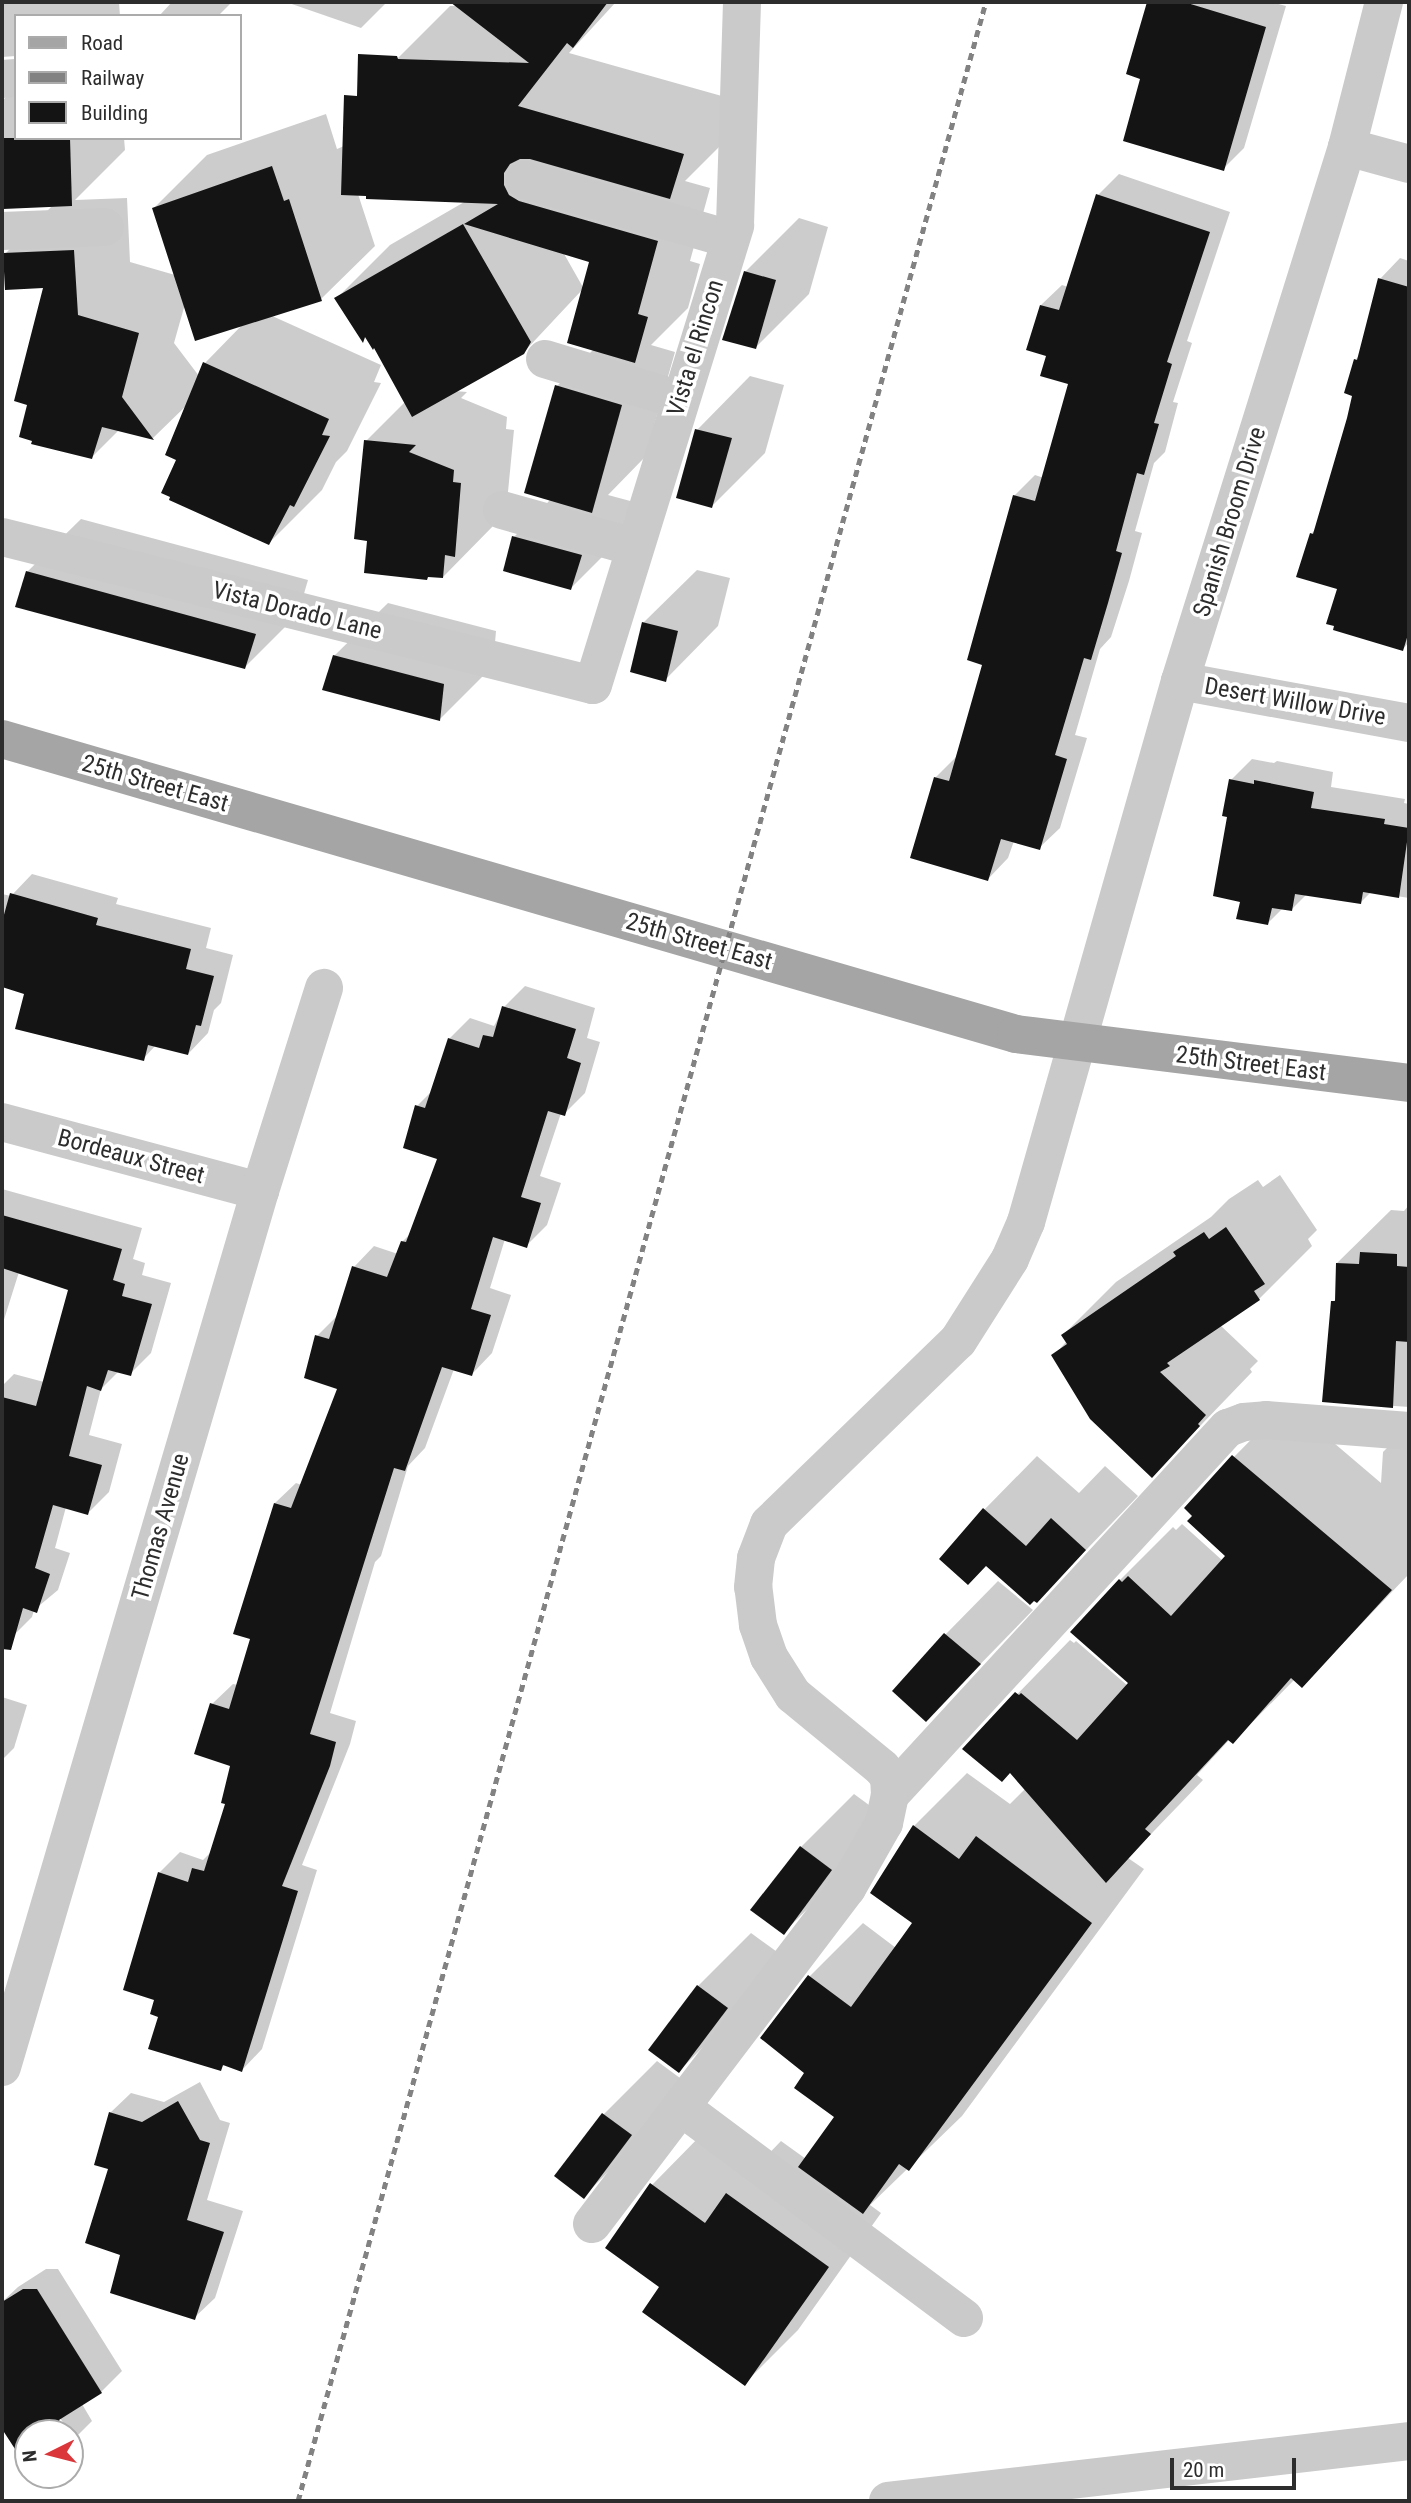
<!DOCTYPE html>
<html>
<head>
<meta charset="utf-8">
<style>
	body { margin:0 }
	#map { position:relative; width:1411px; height:2503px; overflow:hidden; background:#fff; font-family:"Roboto Condensed",sans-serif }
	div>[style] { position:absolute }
	.shadow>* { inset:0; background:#0003 }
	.building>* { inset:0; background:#141414 }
	.minor>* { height:38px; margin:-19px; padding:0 19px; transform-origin:19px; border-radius:19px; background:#cacaca }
	.major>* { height:38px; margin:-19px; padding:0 19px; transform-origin:19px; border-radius:19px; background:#a5a5a5 }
	.rail>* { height:5px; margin-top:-2.5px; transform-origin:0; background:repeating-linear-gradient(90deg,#828282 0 7px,transparent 0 12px) }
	span { translate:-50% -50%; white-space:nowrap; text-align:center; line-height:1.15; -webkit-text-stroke:7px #fff; paint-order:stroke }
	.street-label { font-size:24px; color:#2d2d2d }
	.frame { position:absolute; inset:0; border:4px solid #2d2d2d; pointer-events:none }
	.legend { position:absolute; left:14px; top:14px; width:228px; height:126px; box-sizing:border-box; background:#fff; border:2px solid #ababab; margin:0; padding:9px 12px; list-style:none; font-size:21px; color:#2d2d2d }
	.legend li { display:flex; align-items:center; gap:14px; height:35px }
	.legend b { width:35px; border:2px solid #ababab }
	.north { position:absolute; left:14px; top:2419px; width:70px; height:70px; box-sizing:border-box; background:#fff; border:2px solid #ababab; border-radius:50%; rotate:264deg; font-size:19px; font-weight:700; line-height:28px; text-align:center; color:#2d2d2d }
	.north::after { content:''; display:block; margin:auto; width:24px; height:32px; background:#db373b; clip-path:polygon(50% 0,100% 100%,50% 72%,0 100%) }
	.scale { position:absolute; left:1170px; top:2458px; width:126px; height:32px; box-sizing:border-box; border:4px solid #2d2d2d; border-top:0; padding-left:9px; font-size:21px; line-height:24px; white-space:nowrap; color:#2d2d2d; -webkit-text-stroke:5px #fff; paint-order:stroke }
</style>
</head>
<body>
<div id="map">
	<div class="shadow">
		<i style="clip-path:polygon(5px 2px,119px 2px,120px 16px,16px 16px,16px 56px,2px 57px,2px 5px)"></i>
		<i style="clip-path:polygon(172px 2px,232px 2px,218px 16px,159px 16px)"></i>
		<i style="clip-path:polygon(286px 2px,387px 2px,361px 28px)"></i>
		<i style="clip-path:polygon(evenodd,459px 2px,616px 2px,569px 53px,736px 100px,722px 144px,685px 181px,710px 188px,690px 261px,700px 264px,688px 308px,651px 345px,675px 352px,645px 457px,608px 495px,634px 502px,624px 535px,571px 588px,514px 537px,551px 499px,557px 386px,594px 349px,582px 290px,523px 353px,455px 391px,467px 392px,461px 398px,507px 417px,506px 429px,514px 430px,507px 502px,496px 523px,443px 577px,369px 539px,366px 441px,406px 401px,375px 346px,367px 336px,363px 340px,337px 298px,390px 245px,466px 201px,358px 194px,375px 246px,321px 299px,270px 315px,381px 365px,374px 382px,381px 383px,347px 451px,336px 462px,322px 490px,269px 543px,178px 459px,188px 404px,153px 438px,119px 430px,92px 457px,30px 404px,45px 286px,5px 254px,54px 204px,5px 207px,2px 101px,16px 87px,16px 138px,124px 138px,125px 150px,75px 200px,127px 198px,130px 262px,175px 275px,154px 208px,207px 155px,326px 114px,337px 149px,344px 146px,396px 60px,450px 6px,458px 6px,459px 2px,563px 252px,591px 261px,584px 289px,563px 252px,459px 2px,185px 304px,244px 323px,205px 363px,199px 376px,174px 343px,185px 304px)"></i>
		<i style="clip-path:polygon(1149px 2px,1271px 2px,1286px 6px,1244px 148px,1223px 169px,1142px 78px,1128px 73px)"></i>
		<i style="clip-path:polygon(1119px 174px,1230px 212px,1187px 341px,1192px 343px,1173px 402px,1178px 403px,1165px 452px,1154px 463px,1135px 531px,1142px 533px,1129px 581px,1111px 637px,1100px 649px,1075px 735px,1087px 738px,1060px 828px,1039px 848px,1014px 841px,1008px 858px,988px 879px,935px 778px,956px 757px,985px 663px,1014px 496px,1035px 475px,1044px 478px,1070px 383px,1048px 355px,1041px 305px,1062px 285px,1068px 287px,1098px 195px)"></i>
		<i style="clip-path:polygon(799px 218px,828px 227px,809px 294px,756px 347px,745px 272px)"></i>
		<i style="clip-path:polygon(1400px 258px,1409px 261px,1409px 642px,1403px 649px,1339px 588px,1311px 534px,1316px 529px,1354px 395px,1355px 360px,1360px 355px,1380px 279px)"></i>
		<i style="clip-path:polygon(750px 376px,784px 385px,765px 453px,712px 506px,697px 430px)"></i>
		<i style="clip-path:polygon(81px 519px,308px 580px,298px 614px,245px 667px,27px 572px)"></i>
		<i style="clip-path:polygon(697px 570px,730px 578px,718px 626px,665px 680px,643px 623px)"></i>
		<i style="clip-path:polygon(388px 603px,496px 631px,493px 666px,440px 719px,334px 656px)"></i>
		<i style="clip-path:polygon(1252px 759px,1274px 763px,1277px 761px,1333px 772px,1331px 787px,1405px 799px,1404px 803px,1409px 804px,1409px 898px,1371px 892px,1361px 902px,1307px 894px,1291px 910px,1283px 908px,1268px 923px,1242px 900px,1229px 815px,1231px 780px)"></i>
		<i style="clip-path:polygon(32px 874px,118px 898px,116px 904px,211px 928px,206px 948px,233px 955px,221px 1003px,214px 1010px,208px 1033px,188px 1054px,156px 1045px,143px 1059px,26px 993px,2px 986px,2px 894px,11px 896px)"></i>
		<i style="clip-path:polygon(525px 986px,595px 1008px,587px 1038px,600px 1042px,585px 1093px,564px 1114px,561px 1113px,540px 1176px,561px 1183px,547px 1225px,526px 1246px,505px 1239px,490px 1288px,511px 1295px,492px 1353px,472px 1374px,454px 1369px,425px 1448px,408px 1466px,381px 1556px,375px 1562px,330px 1713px,356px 1721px,350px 1744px,302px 1865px,317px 1870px,262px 2049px,242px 2070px,225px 2064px,220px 2069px,156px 1999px,159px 1873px,180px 1852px,203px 1860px,213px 1850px,227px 1803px,232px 1765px,212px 1704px,233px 1684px,238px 1685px,252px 1637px,275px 1503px,296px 1483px,302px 1485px,340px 1388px,317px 1336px,339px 1314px,354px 1267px,374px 1246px,398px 1254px,402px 1242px,412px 1232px,440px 1158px,417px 1106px,433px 1090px,449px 1039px,470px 1018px,494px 1026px,504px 1007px)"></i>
		<i style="clip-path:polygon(1280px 1175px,1317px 1230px,1308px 1239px,1312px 1246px,1259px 1299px,1220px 1325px,1258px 1361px,1250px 1369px,1252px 1372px,1152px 1476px,1054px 1355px,1067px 1341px,1063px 1335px,1116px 1282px,1211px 1217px,1229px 1199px,1258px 1180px,1263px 1187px)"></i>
		<i style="clip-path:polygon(2px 1189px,142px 1228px,133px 1259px,145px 1263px,142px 1275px,171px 1283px,151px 1353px,130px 1374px,119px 1371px,101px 1389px,89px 1435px,122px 1444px,109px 1492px,88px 1513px,66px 1507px,55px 1548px,70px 1553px,58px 1590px,34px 1610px,32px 1617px,11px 1638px,2px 1637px,2px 1386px,14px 1374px,44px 1382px,70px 1289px,19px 1272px,2px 1326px)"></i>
		<i style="clip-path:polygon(1409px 1205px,1409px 1407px,1324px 1401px,1333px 1302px,1337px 1298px,1337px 1263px,1391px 1210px,1404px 1211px)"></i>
		<i style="clip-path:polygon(1287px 1403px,1381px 1483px,1383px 1452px,1409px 1426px,1409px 1574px,1302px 1686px,1295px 1679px,1233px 1742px,1230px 1739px,1197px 1775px,1203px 1780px,1128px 1858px,1144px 1869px,962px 2116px,870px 2205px,881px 2213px,798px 2330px,745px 2383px,662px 2287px,652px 2185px,705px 2131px,755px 2168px,781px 2141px,806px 2159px,837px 2117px,807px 2072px,810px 1976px,863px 1923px,896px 1948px,914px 1922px,914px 1826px,967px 1773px,1010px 1804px,1026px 1788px,1011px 1771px,965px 1748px,1070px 1640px,1074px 1643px,1076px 1641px,1128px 1686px,1120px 1580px,1173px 1527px,1176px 1530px,1182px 1524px,1223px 1561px,1227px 1556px,1234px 1457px)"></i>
		<i style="clip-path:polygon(1037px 1456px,1079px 1493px,1105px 1466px,1138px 1496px,1037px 1601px,984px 1510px)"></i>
		<i style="clip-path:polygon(998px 1581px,1033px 1610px,926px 1720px,945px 1635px)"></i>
		<i style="clip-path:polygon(2px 1697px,27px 1705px,14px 1748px,2px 1760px)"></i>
		<i style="clip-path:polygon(854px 1794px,884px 1816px,837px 1880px,783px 1933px,753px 1910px,801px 1847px)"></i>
		<i style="clip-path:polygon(751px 1933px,780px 1954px,732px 2018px,679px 2071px,698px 1986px)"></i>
		<i style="clip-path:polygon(657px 2061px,684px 2081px,637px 2143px,584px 2196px,557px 2176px,604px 2114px)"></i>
		<i style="clip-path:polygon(200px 2082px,220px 2120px,230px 2123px,207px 2200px,243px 2211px,215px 2298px,194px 2318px,122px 2253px,110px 2168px,110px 2113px,131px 2093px,164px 2102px)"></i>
		<i style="clip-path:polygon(46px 2269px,58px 2269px,122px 2371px,101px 2392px,82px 2404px,92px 2421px,71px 2442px,70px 2433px,56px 2412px,64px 2433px,28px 2433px,28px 2456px,24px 2457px,2px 2426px,2px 2341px,13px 2332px,2px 2315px,2px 2302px,18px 2287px)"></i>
	</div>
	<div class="building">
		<i style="clip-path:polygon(450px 2px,608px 2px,573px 48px,567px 43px,518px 106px,684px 154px,670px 199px,530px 159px,520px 159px,510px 164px,504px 173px,504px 185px,509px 195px,519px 201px,658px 241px,638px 314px,648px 317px,635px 363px,567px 343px,589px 262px,464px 224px,498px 204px,366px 199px,366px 196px,341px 195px,344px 95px,357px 96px,358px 54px,397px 56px,398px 59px,529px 63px)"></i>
		<i style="clip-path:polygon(1147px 2px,1184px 2px,1266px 27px,1224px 171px,1123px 141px,1140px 79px,1126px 74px)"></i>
		<i style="clip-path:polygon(2px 138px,70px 138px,72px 206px,3px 209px)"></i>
		<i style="clip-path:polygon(272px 166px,284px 201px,289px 199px,322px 301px,195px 341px,152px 208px)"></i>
		<i style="clip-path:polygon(1096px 194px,1210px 232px,1167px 362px,1172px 364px,1154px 423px,1159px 424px,1144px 475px,1137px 473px,1116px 551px,1122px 553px,1108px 603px,1091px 660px,1084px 658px,1055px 755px,1067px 759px,1040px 850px,1001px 839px,988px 881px,910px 858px,934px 777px,949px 781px,982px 665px,967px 660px,1013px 495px,1035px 501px,1068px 384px,1040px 376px,1046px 356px,1026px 350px,1040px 305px,1059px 310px)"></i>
		<i style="clip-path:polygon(463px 224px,531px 342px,524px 354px,412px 417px,374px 348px,373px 350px,365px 337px,363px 343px,334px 298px)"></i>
		<i style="clip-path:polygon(74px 250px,78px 315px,139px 333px,122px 397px,154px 440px,102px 427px,92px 459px,31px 444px,32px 441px,19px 437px,27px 405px,14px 401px,43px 288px,5px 290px,3px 253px)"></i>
		<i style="clip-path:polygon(744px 271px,776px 280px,756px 349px,722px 340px)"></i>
		<i style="clip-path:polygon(1378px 278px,1409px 287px,1409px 631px,1403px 651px,1333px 630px,1334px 626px,1326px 624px,1337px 589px,1296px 577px,1310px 533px,1313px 534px,1347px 418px,1352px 396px,1344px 393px,1354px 359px,1357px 360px)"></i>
		<i style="clip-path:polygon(203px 362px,329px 419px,322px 435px,330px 436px,294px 507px,290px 505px,269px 545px,169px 500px,170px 497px,161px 493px,176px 460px,165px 455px)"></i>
		<i style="clip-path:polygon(555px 385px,622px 405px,592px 513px,524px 493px)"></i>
		<i style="clip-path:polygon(695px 429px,732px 438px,712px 508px,676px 498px)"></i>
		<i style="clip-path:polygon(364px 440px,416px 445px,409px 452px,454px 470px,453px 482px,461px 483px,455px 557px,445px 555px,443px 578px,428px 577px,427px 580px,364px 573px,367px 541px,354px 539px)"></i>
		<i style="clip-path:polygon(512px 536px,582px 555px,571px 590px,503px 571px)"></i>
		<i style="clip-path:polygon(26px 571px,256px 634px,245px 669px,15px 607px)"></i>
		<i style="clip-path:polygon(642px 622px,678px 631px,666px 682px,630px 672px)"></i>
		<i style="clip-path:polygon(333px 655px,444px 684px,440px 721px,322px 690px)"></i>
		<i style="clip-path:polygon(1229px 779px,1254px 784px,1254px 780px,1314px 792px,1311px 808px,1385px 819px,1384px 824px,1409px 828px,1399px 898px,1363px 892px,1361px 904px,1295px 894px,1292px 911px,1272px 908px,1268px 925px,1236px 919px,1240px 902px,1213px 896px,1227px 817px,1222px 816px)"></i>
		<i style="clip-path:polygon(10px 893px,98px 918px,96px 925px,191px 949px,186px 969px,214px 976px,201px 1026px,196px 1025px,188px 1055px,148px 1045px,144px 1061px,15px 1029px,24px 994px,2px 987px,2px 922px)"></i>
		<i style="clip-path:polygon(502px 1006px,576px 1029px,567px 1058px,581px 1063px,565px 1116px,548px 1111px,521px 1197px,541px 1203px,527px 1248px,493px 1237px,471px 1309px,491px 1315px,472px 1376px,442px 1367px,405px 1471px,394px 1468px,310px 1734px,336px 1742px,330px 1766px,282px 1886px,298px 1891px,242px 2072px,223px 2065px,221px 2071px,148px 2049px,158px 2017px,150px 2014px,154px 2000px,123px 1990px,158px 1872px,188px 1882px,192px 1868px,204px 1871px,225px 1804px,221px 1803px,230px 1766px,194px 1754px,210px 1703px,229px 1709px,250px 1639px,233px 1634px,274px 1503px,291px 1508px,337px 1389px,304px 1378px,315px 1335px,329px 1339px,352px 1266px,387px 1277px,401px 1241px,406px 1242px,437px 1159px,403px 1148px,415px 1105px,425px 1108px,448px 1038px,479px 1048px,483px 1035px,493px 1037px)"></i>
		<i style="clip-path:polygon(2px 1215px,122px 1249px,113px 1280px,125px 1284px,122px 1296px,152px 1304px,131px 1376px,108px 1370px,101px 1391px,87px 1386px,69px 1456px,102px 1465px,88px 1515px,53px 1505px,35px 1568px,50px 1574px,37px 1613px,23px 1608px,11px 1650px,2px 1649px,2px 1397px,36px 1406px,68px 1290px,2px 1268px)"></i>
		<i style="clip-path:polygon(1226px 1227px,1265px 1284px,1254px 1291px,1260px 1300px,1167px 1363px,1170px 1366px,1160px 1372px,1206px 1415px,1198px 1424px,1200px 1426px,1152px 1478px,1090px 1419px,1051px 1355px,1067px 1344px,1061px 1335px,1176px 1256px,1173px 1252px,1204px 1232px,1209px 1239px)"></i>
		<i style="clip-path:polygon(1360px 1252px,1397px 1254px,1397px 1266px,1409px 1267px,1409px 1342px,1396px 1341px,1393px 1408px,1322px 1402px,1331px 1301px,1335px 1301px,1336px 1263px,1359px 1264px)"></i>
		<i style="clip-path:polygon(1232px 1455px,1392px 1590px,1302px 1688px,1291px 1678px,1233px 1744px,1228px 1740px,1145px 1829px,1151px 1834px,1106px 1883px,1010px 1773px,1002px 1782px,962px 1749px,1015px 1692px,1019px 1695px,1021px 1693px,1077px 1740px,1128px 1683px,1070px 1632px,1119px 1579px,1122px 1582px,1128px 1576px,1171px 1616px,1225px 1556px,1187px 1521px,1192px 1516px,1184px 1508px)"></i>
		<i style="clip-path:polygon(983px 1508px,1026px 1546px,1051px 1518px,1086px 1550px,1037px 1603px,1034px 1601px,1030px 1605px,986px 1566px,968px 1585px,939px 1559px)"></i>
		<i style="clip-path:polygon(944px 1633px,981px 1664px,926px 1722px,892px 1691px)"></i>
		<i style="clip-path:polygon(913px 1825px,959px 1859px,976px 1836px,1092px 1923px,909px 2171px,899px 2164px,863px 2214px,798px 2167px,834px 2117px,794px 2088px,804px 2073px,760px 2038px,808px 1975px,851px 2007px,902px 1937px,912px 1923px,870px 1893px)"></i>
		<i style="clip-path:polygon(800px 1846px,832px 1870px,784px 1935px,750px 1910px)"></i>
		<i style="clip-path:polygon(697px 1985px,728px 2008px,679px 2073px,648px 2050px)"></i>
		<i style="clip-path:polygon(178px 2101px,200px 2140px,210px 2143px,187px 2220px,224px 2232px,195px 2320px,110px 2293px,120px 2255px,85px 2243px,108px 2169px,94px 2165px,109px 2112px,142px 2122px)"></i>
		<i style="clip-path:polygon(602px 2113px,632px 2135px,584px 2199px,554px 2176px)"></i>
		<i style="clip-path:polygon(650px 2183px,705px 2223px,726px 2193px,829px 2267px,745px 2386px,642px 2312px,659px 2287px,605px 2248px)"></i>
		<i style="clip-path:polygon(23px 2289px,37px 2289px,102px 2393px,59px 2420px,66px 2433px,28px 2433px,28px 2460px,15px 2449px,2px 2429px,2px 2302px)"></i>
	</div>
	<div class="minor">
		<i style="left:2px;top:79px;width:14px;rotate:-4deg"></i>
		<i style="left:1347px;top:147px;width:64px;rotate:15.3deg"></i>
		<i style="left:525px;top:180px;width:213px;rotate:16.1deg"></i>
		<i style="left:2px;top:231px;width:103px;rotate:-2.2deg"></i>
		<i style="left:545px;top:359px;width:141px;rotate:16.9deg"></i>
		<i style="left:502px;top:510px;width:137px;rotate:15.7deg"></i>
		<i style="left:2px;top:537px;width:609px;rotate:14.06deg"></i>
		<i style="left:593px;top:685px;width:481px;rotate:-72.8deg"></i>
		<i style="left:735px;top:225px;width:223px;rotate:-88.2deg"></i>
		<i style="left:1180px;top:681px;width:233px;rotate:10.4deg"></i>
		<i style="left:2px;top:1122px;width:267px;rotate:15deg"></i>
		<i style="left:890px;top:1795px;width:499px;rotate:-47.4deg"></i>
		<i style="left:1228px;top:1428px;width:17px;rotate:-21deg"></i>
		<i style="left:1244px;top:1422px;width:22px;rotate:-5deg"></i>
		<i style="left:1266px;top:1420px;width:143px;rotate:4.4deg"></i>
		<i style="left:2px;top:2067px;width:913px;rotate:-73.59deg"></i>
		<i style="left:260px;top:1191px;width:213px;rotate:-72.5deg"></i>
		<i style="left:681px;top:2107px;width:353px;rotate:36.7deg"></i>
		<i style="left:592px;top:2224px;width:422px;rotate:-52.8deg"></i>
		<i style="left:847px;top:1888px;width:75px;rotate:-60.4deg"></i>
		<i style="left:884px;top:1823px;width:29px;rotate:-78deg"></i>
		<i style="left:890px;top:1795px;width:18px;rotate:-93deg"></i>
		<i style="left:889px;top:1777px;width:11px;rotate:-128deg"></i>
		<i style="left:882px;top:1768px;width:115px;rotate:-140.6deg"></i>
		<i style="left:793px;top:1695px;width:45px;rotate:-122.3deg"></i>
		<i style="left:769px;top:1657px;width:34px;rotate:-109deg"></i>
		<i style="left:758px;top:1625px;width:38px;rotate:-97deg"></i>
		<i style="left:753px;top:1587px;width:29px;rotate:-84deg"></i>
		<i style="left:756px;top:1558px;width:36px;rotate:-69deg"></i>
		<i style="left:769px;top:1524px;width:263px;rotate:-44.1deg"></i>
		<i style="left:958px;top:1341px;width:97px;rotate:-57.6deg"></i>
		<i style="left:1010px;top:1259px;width:40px;rotate:-66.6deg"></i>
		<i style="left:1026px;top:1222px;width:562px;rotate:-74.11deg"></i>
		<i style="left:1180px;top:681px;width:560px;rotate:-72.63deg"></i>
		<i style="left:1347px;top:147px;width:150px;rotate:-75.7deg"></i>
		<i style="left:888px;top:2501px;width:524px;rotate:-6.57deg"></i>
	</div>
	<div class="major">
		<i style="left:2px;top:739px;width:1056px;rotate:16.22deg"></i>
		<i style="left:1016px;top:1034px;width:396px;rotate:7.1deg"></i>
	</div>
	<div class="rail">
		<i style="left:298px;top:2501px;width:2592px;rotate:-74.61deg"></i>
	</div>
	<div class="street-label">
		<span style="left:696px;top:348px;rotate:-73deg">Vista el Rincon</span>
		<span style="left:1230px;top:522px;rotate:-73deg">Spanish Broom Drive</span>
		<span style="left:297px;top:611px;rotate:14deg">Vista Dorado Lane</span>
		<span style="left:1295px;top:702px;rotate:10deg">Desert Willow Drive</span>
		<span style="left:155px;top:784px;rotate:16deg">25th Street East</span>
		<span style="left:699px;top:942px;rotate:16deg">25th Street East</span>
		<span style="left:1251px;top:1064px;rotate:7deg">25th Street East</span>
		<span style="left:131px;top:1157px;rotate:15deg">Bordeaux Street</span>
		<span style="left:161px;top:1527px;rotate:-74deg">Thomas Avenue</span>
	</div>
	<div class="frame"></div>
	<ul class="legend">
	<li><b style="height:9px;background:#a5a5a5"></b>Road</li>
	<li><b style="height:9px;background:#828282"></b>Railway</li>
	<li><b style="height:19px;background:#141414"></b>Building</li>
	</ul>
	<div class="north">N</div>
	<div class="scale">20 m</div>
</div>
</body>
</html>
